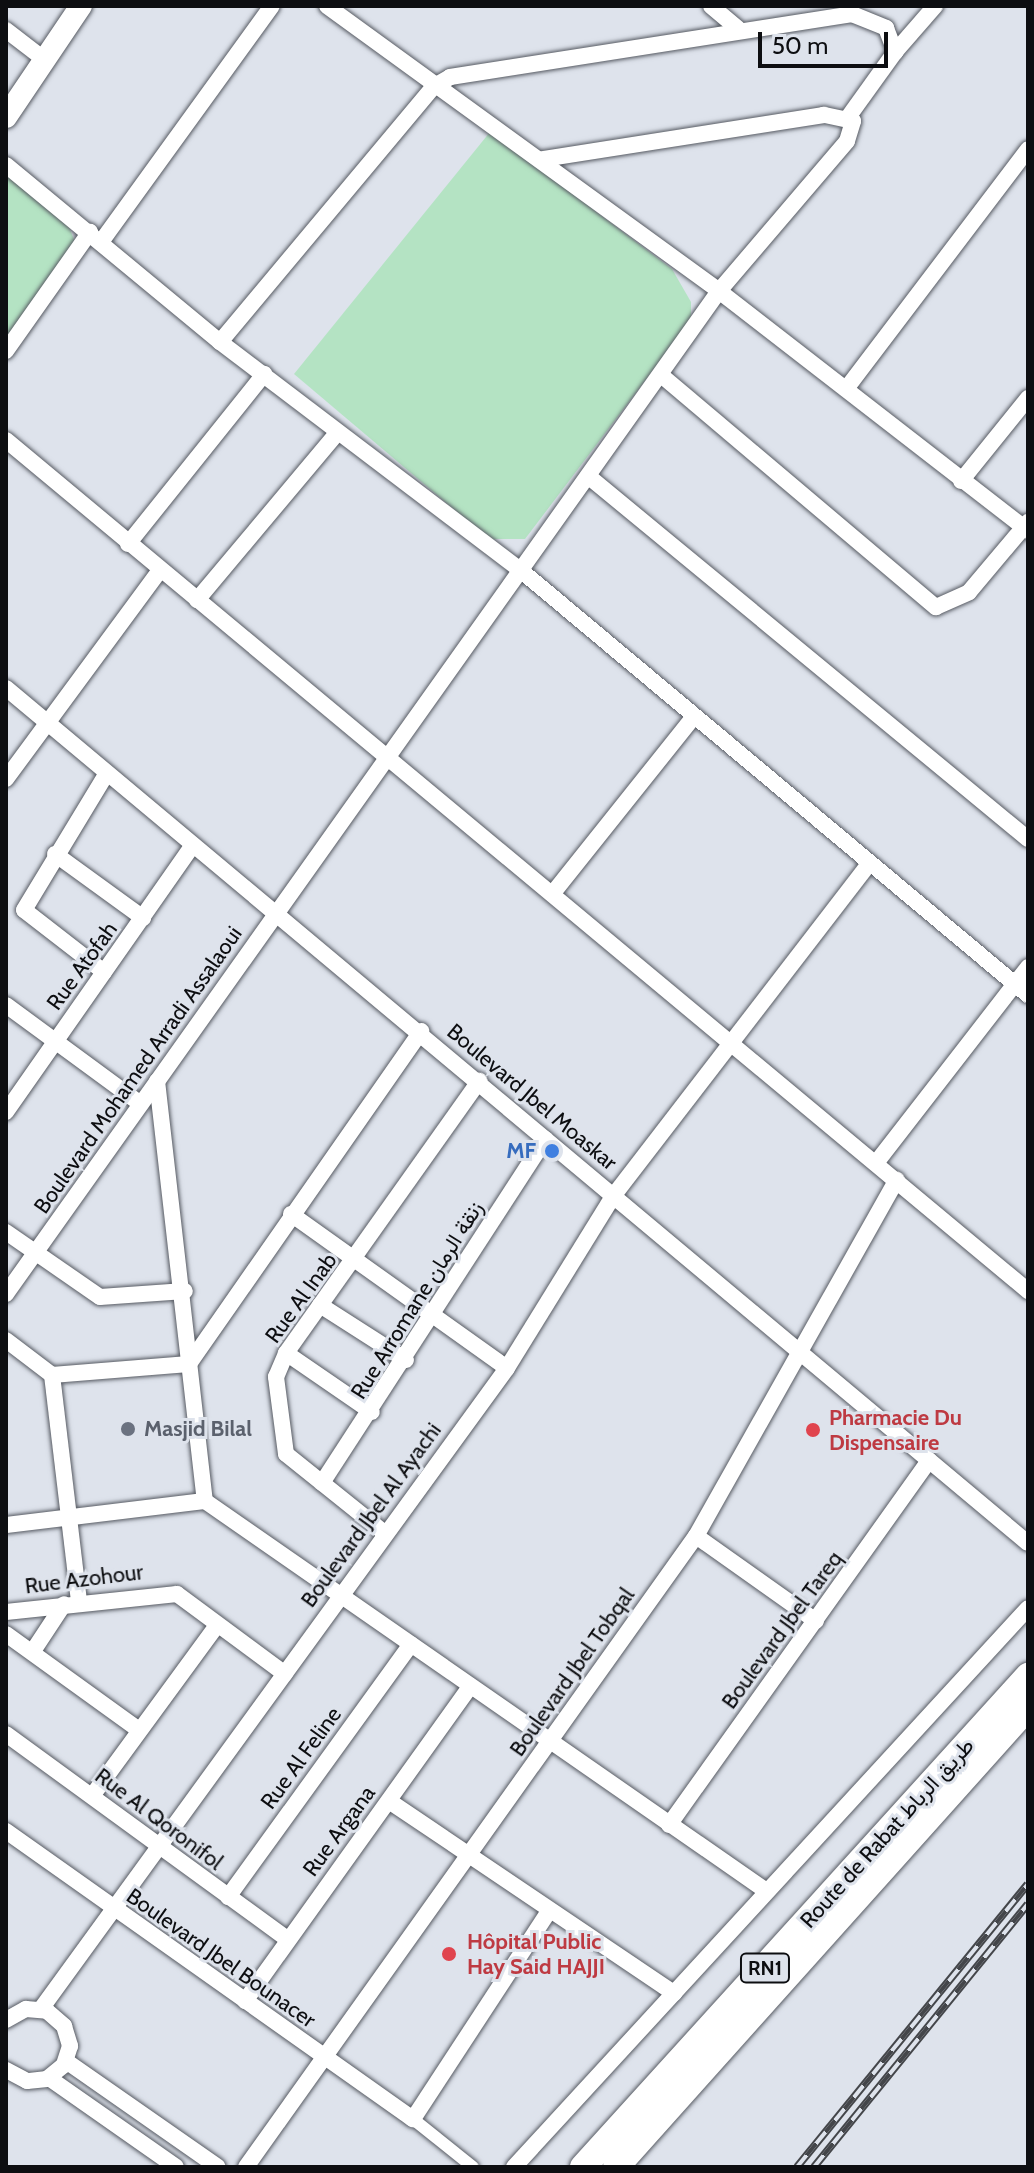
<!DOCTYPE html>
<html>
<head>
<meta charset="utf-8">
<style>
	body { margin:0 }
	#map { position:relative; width:1034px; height:2173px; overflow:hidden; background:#dee3ec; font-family:Cabin,Vazirmatn,sans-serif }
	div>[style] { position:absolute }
	.green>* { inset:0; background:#b4e3c3 }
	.roads { filter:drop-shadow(0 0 2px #565a62) drop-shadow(0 0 2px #565a62) }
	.pedestrian>* { height:12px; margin:-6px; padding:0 6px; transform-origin:6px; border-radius:6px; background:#fff }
	.minor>* { height:16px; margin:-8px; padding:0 8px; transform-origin:8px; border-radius:8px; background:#fff }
	.tertiary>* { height:22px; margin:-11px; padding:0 11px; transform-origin:11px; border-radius:11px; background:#fff }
	.primary>* { height:26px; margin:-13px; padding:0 13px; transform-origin:13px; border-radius:13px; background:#fff }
	.rail>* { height:8px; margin-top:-4px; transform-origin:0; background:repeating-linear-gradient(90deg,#dee3ec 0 15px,#44464a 0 30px); box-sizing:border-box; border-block:2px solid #44464a }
	.dots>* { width:22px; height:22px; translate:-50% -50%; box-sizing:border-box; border:4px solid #dee3ec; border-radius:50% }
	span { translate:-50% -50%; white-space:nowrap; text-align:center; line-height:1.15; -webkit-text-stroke:6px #dee3ec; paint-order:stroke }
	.shield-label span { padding:2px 6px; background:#dee3ec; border:2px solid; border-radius:6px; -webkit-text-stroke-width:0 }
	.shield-label { font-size:20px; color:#0d0e11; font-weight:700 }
	.street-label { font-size:22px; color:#0d0e11 }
	.shop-label { font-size:22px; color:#366cbe; font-weight:700 }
	.right { translate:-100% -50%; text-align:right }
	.health-label { font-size:22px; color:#be3a42; font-weight:700 }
	.left { translate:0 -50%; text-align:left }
	.worship-label { font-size:22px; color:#5b616d; font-weight:700 }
	.frame { position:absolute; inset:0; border:8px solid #0d0e11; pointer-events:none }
	.scale { position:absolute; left:758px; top:32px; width:130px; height:36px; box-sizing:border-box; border:4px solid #0d0e11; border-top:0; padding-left:10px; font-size:24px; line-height:28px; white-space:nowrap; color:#0d0e11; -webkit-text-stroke:6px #dee3ec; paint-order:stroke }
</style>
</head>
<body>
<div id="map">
	<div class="green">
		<i style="clip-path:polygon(490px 132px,672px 269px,691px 302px,691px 320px,525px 539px,489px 539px,294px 374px)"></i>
		<i style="clip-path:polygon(6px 173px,67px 222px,75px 242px,6px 344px)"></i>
	</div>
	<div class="roads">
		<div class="pedestrian">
			<i style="left:413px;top:2119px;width:77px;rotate:38.7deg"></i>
		</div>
		<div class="minor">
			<i style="left:327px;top:6px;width:485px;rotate:36deg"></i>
			<i style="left:719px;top:291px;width:391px;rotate:37.8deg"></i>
			<i style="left:711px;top:6px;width:35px;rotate:40deg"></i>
			<i style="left:6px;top:30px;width:49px;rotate:37.6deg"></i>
			<i style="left:895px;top:52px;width:61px;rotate:-49deg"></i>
			<i style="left:6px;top:165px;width:278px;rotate:39.6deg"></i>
			<i style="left:220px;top:342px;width:382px;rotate:37.2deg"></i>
			<i style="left:524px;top:573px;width:657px;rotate:39.94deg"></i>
			<i style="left:101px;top:242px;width:291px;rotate:-54.1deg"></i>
			<i style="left:220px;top:342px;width:332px;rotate:-50.1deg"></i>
			<i style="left:433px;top:87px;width:20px;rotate:-30deg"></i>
			<i style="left:450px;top:77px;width:407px;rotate:-8.9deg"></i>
			<i style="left:852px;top:14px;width:37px;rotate:22deg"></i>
			<i style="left:886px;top:28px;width:26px;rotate:69deg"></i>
			<i style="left:895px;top:52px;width:79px;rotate:125.7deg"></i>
			<i style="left:6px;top:351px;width:146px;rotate:-54.8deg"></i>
			<i style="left:661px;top:375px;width:360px;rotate:40.2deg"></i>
			<i style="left:936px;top:607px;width:36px;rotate:-24deg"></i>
			<i style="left:969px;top:592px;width:92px;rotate:-49.9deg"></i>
			<i style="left:846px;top:389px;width:301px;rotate:-52.8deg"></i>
			<i style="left:6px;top:440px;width:1330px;rotate:39.78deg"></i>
			<i style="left:588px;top:476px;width:570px;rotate:39.52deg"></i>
			<i style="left:961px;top:481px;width:107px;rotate:-51.1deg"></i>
			<i style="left:128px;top:544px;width:218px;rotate:-51.3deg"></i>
			<i style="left:197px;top:600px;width:219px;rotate:-50deg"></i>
			<i style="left:6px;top:688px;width:1332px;rotate:39.92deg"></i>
			<i style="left:6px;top:779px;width:260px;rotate:-53.6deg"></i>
			<i style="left:55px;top:854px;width:109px;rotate:36deg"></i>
			<i style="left:553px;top:893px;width:223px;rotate:-51.4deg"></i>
			<i style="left:104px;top:972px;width:101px;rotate:-142.2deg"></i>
			<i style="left:24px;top:910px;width:160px;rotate:-58.8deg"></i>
			<i style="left:6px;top:1005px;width:167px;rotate:36.3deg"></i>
			<i style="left:157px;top:1081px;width:423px;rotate:83.5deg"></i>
			<i style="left:205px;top:1501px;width:682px;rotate:34.79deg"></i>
			<i style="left:6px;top:1112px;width:326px;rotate:-55deg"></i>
			<i style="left:876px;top:1163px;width:248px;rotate:-52.2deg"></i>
			<i style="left:291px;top:1214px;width:265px;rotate:35.5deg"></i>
			<i style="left:6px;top:1232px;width:114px;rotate:34.7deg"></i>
			<i style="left:100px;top:1297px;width:85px;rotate:-4deg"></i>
			<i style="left:6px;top:1294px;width:1231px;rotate:-54.59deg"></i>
			<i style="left:719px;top:291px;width:197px;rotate:-49.5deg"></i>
			<i style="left:847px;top:141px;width:21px;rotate:-73deg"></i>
			<i style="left:853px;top:121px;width:30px;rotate:-168deg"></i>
			<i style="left:824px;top:115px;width:285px;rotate:171.1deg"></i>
			<i style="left:320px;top:1305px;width:102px;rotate:32.6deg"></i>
			<i style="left:6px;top:1340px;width:58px;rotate:37.3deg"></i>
			<i style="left:52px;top:1375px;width:137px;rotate:-4.6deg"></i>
			<i style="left:189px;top:1364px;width:406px;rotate:-55.1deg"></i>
			<i style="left:286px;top:1353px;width:104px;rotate:34.5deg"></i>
			<i style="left:52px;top:1375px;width:228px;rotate:83.2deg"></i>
			<i style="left:322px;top:1483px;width:410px;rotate:-57deg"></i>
			<i style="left:6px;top:1525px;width:200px;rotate:-6.9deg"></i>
			<i style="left:382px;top:1531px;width:123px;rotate:-141.3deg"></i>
			<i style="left:286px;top:1454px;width:78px;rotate:-97.4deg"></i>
			<i style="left:276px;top:1377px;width:26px;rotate:-67deg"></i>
			<i style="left:286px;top:1353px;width:334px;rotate:-54.6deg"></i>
			<i style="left:696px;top:1536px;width:147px;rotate:35.3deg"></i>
			<i style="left:6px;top:1612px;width:172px;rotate:-6deg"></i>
			<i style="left:177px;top:1594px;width:134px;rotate:36.5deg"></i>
			<i style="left:6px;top:1634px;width:164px;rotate:35.8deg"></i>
			<i style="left:33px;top:1651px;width:56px;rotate:-56.6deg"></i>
			<i style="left:6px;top:1734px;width:348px;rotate:36.1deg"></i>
			<i style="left:92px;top:1796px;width:212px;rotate:-53.8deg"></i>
			<i style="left:389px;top:1801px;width:344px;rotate:34deg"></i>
			<i style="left:669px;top:1825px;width:448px;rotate:-54.5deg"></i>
			<i style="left:6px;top:1831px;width:499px;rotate:35.3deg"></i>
			<i style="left:413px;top:2119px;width:246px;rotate:-56.8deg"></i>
			<i style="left:228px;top:1897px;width:312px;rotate:-54.1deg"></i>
			<i style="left:245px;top:2001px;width:386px;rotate:-54.4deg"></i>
			<i style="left:41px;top:2009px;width:792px;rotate:-53.98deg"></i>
			<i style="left:507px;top:1368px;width:203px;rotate:-58.3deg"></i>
			<i style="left:614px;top:1195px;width:414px;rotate:-52.4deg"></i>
			<i style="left:6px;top:2020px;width:23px;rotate:-29deg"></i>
			<i style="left:26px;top:2009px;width:21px;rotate:5deg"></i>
			<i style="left:47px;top:2011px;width:23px;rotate:41deg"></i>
			<i style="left:64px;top:2026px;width:21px;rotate:73deg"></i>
			<i style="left:70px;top:2046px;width:20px;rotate:108deg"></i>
			<i style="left:64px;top:2065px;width:22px;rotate:141deg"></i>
			<i style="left:47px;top:2079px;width:20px;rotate:174deg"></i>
			<i style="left:27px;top:2081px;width:24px;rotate:-152deg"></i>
			<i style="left:66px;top:2061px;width:185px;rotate:34.9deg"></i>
			<i style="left:49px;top:2078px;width:155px;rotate:35deg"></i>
			<i style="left:246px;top:2167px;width:775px;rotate:-54.51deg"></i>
			<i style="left:696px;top:1536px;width:409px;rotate:-60.6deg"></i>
			<i style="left:514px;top:2167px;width:759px;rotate:-47.4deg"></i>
		</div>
		<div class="tertiary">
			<i style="left:6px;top:117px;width:134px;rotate:-56deg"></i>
		</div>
		<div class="primary">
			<i style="left:583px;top:2167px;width:663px;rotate:-47.81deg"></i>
			<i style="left:616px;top:2167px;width:618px;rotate:-48.15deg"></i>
		</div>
	</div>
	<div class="rail">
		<i style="left:797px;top:2167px;width:365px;rotate:-50.8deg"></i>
		<i style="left:814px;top:2167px;width:339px;rotate:-50.9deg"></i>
	</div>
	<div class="dots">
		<i style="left:552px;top:1151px;background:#3f7fe0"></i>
		<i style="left:128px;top:1429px;background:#6b7280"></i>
		<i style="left:813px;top:1430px;background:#e0444e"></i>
		<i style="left:449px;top:1954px;background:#e0444e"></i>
	</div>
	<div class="shield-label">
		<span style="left:765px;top:1968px">RN1</span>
	</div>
	<div class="street-label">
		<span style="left:82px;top:966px;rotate:-54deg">Rue Atofah</span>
		<span style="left:138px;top:1070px;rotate:-55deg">Boulevard Mohamed Arradi Assalaoui</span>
		<span style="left:532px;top:1097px;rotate:40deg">Boulevard Jbel Moaskar</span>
		<span style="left:301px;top:1298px;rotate:-54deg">Rue Al Inab</span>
		<span style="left:417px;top:1300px;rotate:-58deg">Rue Arromane زنقة الرمان</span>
		<span style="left:371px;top:1515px;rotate:-54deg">Boulevard Jbel Al Ayachi</span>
		<span style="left:84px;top:1579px;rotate:-7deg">Rue Azohour</span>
		<span style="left:782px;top:1630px;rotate:-54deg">Boulevard Jbel Tareq</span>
		<span style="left:572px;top:1672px;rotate:-55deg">Boulevard Jbel Tobqal</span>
		<span style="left:301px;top:1758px;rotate:-54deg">Rue Al Feline</span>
		<span style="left:159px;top:1819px;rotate:37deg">Rue Al Qoronifol</span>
		<span style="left:339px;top:1831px;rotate:-54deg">Rue Argana</span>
		<span style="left:887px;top:1833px;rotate:-48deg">Route de Rabat طريق الرباط</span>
		<span style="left:221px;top:1958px;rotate:35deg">Boulevard Jbel Bounacer</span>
	</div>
	<div class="shop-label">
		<span class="right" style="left:536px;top:1151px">MF</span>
	</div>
	<div class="health-label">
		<span class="left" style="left:829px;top:1430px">Pharmacie Du<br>Dispensaire</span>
		<span class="left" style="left:467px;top:1954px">Hôpital Public<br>Hay Said HAJJI</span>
	</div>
	<div class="worship-label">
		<span class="left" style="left:144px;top:1429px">Masjid Bilal</span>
	</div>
	<div class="frame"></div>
	<div class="scale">50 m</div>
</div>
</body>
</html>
